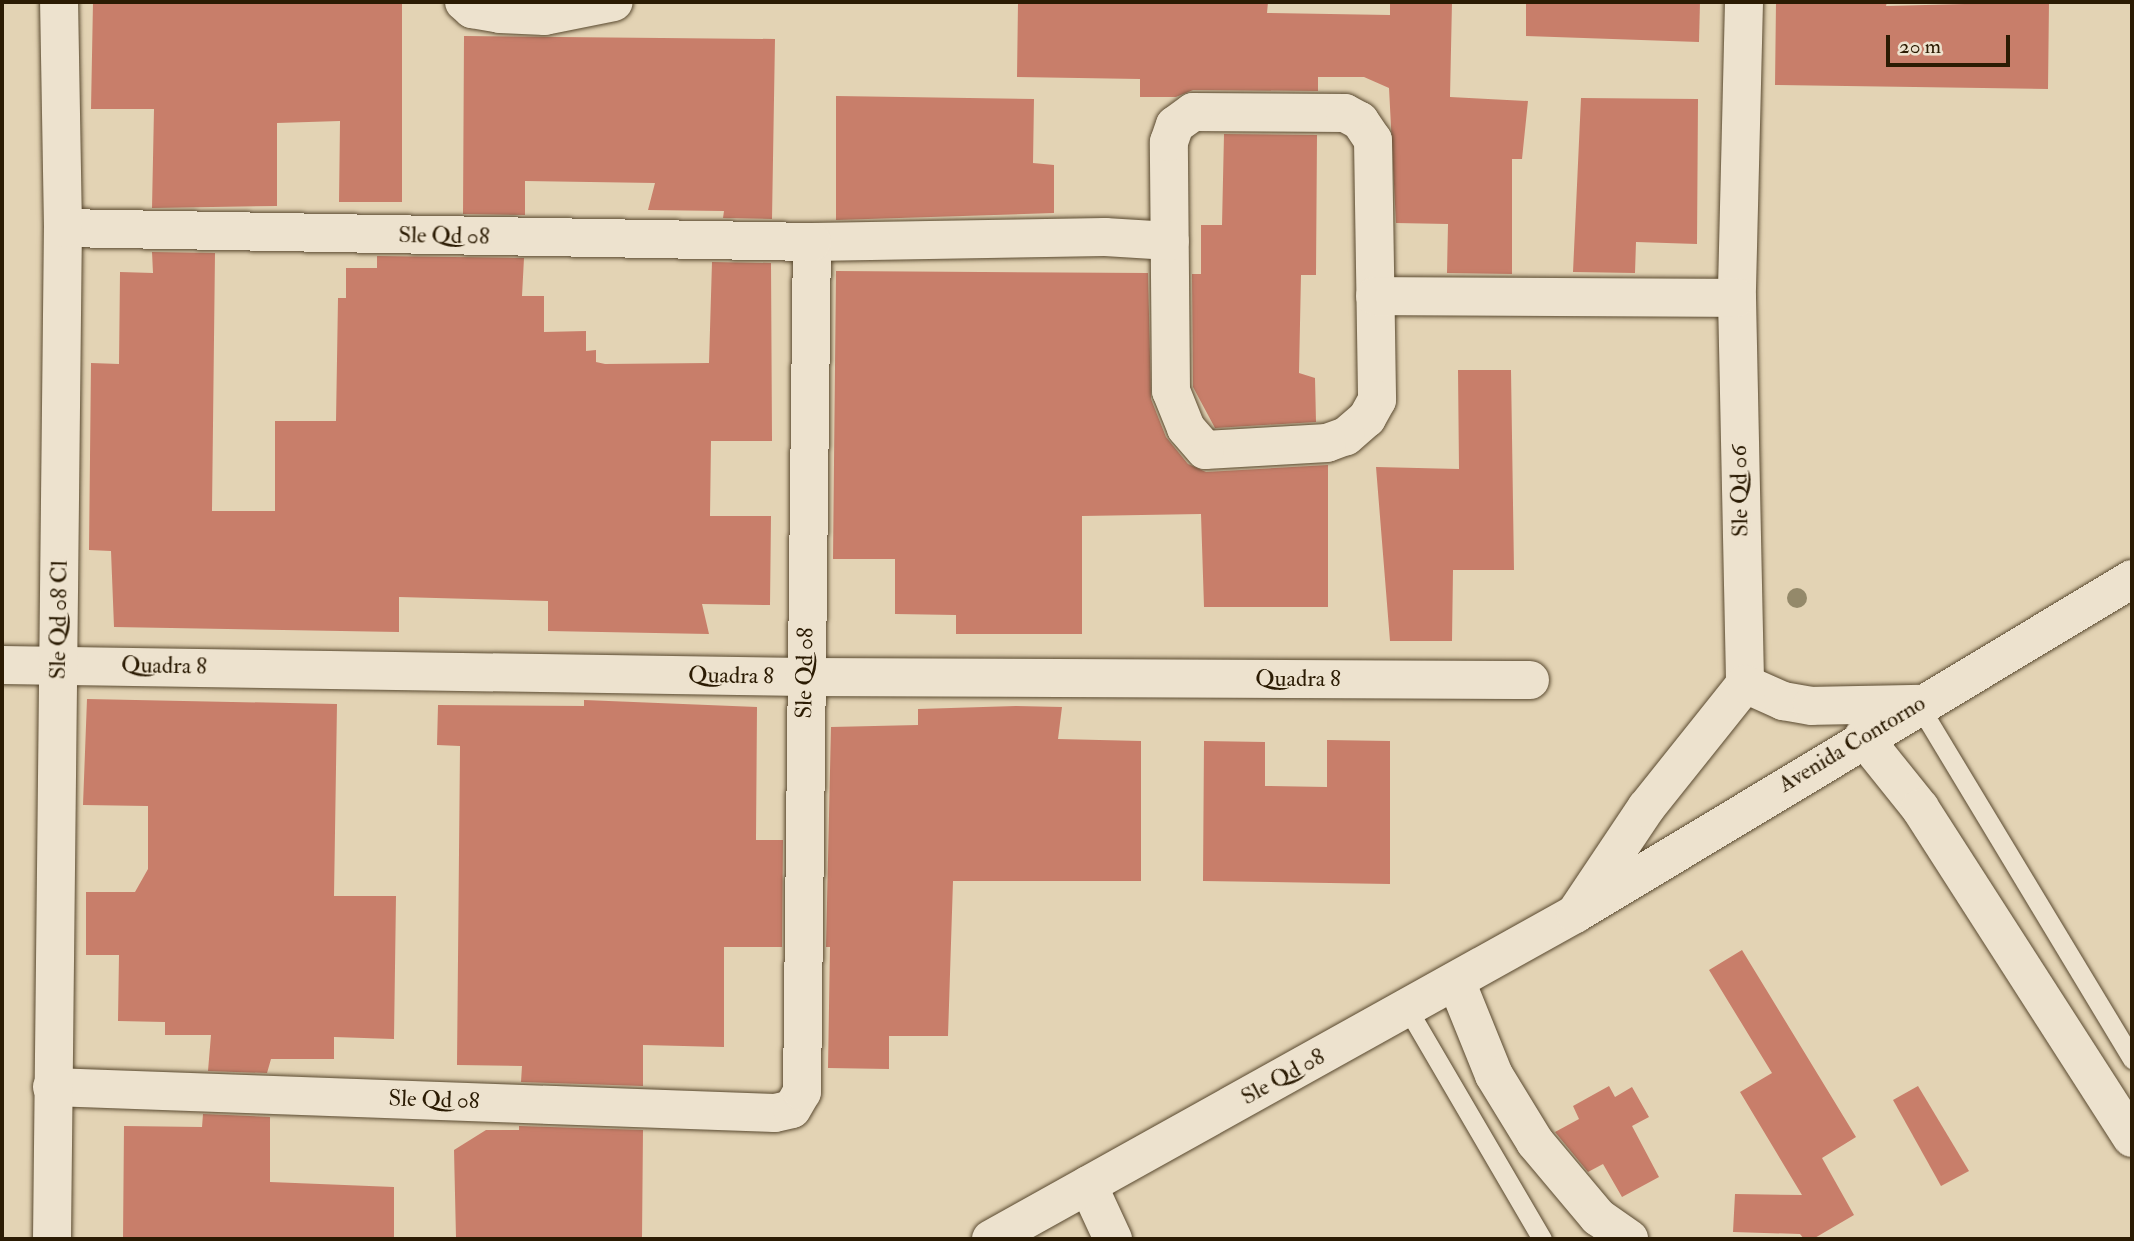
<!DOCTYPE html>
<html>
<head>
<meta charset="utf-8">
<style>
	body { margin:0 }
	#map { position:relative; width:2134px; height:1241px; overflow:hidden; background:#e3d3b4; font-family:"IM FELL Double Pica",serif }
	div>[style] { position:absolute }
	.building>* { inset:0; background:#c87e6a }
	.roads { filter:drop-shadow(0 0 2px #59492f) drop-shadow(0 0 2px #59492f) }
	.service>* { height:19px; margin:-9.5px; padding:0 9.5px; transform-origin:9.5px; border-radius:9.5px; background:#ede2ce }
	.minor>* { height:38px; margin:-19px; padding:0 19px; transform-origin:19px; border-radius:19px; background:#ede2ce }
	.tertiary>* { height:38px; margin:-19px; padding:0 19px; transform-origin:19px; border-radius:19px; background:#ede2ce }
	.trees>* { width:20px; height:20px; margin:-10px; border-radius:50%; background:#94896a }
	span { translate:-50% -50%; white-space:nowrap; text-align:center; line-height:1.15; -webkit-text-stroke:5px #ede2ce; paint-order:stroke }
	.street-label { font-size:23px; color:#2b1b03 }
	.frame { position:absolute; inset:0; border:4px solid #2b1b03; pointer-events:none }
	.scale { position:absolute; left:1886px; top:35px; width:124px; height:32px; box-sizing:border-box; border:4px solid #2b1b03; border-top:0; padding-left:9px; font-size:21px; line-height:24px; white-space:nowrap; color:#2b1b03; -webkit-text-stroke:5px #ede2ce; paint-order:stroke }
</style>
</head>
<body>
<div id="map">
	<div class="building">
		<i style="clip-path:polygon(93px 2px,402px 2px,402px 202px,339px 202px,340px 121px,277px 123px,277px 206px,152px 208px,154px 109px,91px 109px)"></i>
		<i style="clip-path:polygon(1018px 2px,1268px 2px,1267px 13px,1390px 15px,1390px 2px,1452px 2px,1450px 97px,1528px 101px,1522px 159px,1512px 159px,1512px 274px,1447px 273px,1448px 224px,1396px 223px,1389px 88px,1364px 77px,1318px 77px,1318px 91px,1193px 90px,1176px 97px,1140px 97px,1140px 79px,1017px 77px)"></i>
		<i style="clip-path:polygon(1526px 2px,1700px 2px,1699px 42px,1526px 36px)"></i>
		<i style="clip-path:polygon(1776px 2px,1887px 2px,1886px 6px,2049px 2px,2048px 89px,1775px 85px)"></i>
		<i style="clip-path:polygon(464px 36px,775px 39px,772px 219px,723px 218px,724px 211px,648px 210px,655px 183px,525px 181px,525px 215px,463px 214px)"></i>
		<i style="clip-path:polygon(836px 96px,1034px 99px,1033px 163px,1054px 165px,1054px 213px,836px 220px)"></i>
		<i style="clip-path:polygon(1581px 98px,1698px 99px,1697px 244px,1636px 242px,1635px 273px,1573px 272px)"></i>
		<i style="clip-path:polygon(1224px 134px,1317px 135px,1316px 275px,1301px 275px,1299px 373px,1315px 378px,1316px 422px,1215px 428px,1193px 387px,1192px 274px,1201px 274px,1201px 225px,1222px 225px)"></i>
		<i style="clip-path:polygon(152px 252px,215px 253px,212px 511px,275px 511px,275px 421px,336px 421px,338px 298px,346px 298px,346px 268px,377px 268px,377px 256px,524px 258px,522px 296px,544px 296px,544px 332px,586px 331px,586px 351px,596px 350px,596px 362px,605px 364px,709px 363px,712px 262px,771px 263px,772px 441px,711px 441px,710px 516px,771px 516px,770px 605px,702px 604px,709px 634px,548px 631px,548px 601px,399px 597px,399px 632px,114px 627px,111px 551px,89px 550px,91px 363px,119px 364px,120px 272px,153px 273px)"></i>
		<i style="clip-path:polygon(836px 271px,1148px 273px,1151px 399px,1166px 437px,1188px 464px,1206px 472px,1328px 465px,1328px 607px,1204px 607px,1201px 514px,1082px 516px,1082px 634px,956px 634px,956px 615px,895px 614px,895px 559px,833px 559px)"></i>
		<i style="clip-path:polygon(1458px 370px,1511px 370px,1514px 570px,1453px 570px,1452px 641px,1390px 641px,1376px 467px,1459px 469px)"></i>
		<i style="clip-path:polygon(87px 699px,337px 704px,334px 896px,396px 896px,394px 1039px,334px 1037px,334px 1059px,271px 1059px,267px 1073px,208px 1071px,211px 1035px,165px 1035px,165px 1022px,118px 1021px,119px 955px,86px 955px,86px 892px,135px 892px,148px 869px,148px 806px,83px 805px)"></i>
		<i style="clip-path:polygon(584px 700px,757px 707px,756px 840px,783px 840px,782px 947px,724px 947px,724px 1047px,643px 1045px,643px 1086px,521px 1082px,522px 1066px,457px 1065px,460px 746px,437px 745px,438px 705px,584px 706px)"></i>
		<i style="clip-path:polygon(1016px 706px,1062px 707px,1058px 739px,1141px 741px,1141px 881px,953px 881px,948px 1036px,889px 1036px,889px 1069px,828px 1068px,830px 947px,826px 947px,831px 727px,918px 725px,918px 709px)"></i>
		<i style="clip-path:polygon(1327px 740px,1390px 741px,1390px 884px,1203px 881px,1204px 741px,1265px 742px,1265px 786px,1327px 787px)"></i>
		<i style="clip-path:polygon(1742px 950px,1856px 1137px,1822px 1158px,1854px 1215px,1813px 1239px,1804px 1239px,1800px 1234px,1733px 1232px,1735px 1194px,1802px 1195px,1740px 1092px,1772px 1073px,1709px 970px)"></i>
		<i style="clip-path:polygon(1609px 1086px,1615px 1097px,1632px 1087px,1649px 1117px,1632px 1126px,1659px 1177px,1622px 1197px,1603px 1164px,1588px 1172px,1555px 1132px,1579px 1119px,1573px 1106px)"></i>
		<i style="clip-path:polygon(1918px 1086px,1969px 1171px,1941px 1186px,1893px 1100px)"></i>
		<i style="clip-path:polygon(203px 1114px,270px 1117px,270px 1182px,394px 1187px,394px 1239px,123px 1239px,124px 1126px,202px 1127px)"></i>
		<i style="clip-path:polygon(519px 1126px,643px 1130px,642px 1239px,456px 1238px,454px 1150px,486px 1130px,519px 1130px)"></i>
	</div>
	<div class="roads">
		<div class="service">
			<i style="left:1918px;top:704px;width:415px;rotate:58.9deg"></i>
			<i style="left:1407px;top:1008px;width:268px;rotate:59.7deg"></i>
		</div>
		<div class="minor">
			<i style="left:464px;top:2px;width:11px;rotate:41deg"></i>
			<i style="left:472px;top:9px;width:28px;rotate:10deg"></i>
			<i style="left:500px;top:14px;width:45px;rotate:2.5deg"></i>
			<i style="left:545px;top:16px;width:70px;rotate:-11.5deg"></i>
			<i style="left:1744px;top:2px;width:296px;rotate:91.4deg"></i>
			<i style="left:1737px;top:298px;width:386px;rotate:88.8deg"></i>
			<i style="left:1193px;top:112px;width:152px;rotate:0.4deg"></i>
			<i style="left:1345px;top:113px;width:17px;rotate:28deg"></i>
			<i style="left:1360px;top:121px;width:23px;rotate:56deg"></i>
			<i style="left:1373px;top:140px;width:260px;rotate:89.1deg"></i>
			<i style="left:1377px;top:400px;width:21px;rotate:119deg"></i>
			<i style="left:1367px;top:418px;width:28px;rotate:139deg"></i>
			<i style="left:1346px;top:436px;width:20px;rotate:160deg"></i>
			<i style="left:1327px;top:443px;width:122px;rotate:176.7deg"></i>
			<i style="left:1205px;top:450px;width:29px;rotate:-131deg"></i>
			<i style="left:1186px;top:428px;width:40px;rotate:-112deg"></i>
			<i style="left:1171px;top:391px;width:249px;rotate:-90.5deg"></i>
			<i style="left:1169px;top:142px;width:18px;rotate:-71deg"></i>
			<i style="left:1175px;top:125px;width:22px;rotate:-36deg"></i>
			<i style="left:812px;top:242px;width:293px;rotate:-1deg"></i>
			<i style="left:1105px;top:237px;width:65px;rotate:3.5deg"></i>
			<i style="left:1375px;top:296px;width:362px;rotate:0.3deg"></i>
			<i style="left:2px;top:665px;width:802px;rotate:0.86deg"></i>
			<i style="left:804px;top:677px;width:726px;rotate:0.24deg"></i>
			<i style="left:1863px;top:737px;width:91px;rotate:51.2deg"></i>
			<i style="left:1920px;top:808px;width:392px;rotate:57.3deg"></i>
			<i style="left:1575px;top:914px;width:128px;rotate:-56.2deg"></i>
			<i style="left:1646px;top:808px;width:159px;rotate:-51.4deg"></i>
			<i style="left:1745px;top:684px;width:42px;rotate:24.1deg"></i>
			<i style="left:1783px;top:701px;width:29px;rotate:10deg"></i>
			<i style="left:1812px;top:706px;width:106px;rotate:-1.1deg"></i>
			<i style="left:1456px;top:981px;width:101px;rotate:68deg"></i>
			<i style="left:1494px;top:1075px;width:79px;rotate:58.5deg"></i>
			<i style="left:1535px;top:1142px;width:98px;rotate:50deg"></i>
			<i style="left:1598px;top:1217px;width:38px;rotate:35deg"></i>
			<i style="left:52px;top:1087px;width:723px;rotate:2.06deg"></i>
			<i style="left:775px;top:1113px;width:17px;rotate:-13deg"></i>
			<i style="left:792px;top:1109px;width:20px;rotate:-60deg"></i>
			<i style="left:802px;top:1092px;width:850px;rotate:-89.33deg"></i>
			<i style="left:812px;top:242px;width:749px;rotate:-178.93deg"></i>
			<i style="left:1088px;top:1185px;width:60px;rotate:65.2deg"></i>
			<i style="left:52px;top:1239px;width:1011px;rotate:-89.38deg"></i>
			<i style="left:63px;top:228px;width:226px;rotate:-91deg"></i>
		</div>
		<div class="tertiary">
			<i style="left:991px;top:1239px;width:668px;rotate:-29.1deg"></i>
			<i style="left:1575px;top:914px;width:650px;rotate:-31.02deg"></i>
		</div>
	</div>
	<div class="trees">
		<i style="left:1797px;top:598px"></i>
	</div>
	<div class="street-label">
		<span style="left:444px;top:236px;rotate:1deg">Sle Qd 08</span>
		<span style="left:1740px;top:491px;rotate:-91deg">Sle Qd 06</span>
		<span style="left:59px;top:620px;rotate:-89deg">Sle Qd 08 Cl</span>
		<span style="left:164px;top:666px;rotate:1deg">Quadra 8</span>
		<span style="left:805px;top:673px;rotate:-89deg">Sle Qd 08</span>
		<span style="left:731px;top:676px;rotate:1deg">Quadra 8</span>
		<span style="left:1298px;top:679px">Quadra 8</span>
		<span style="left:1852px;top:744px;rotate:-31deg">Avenida Contorno</span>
		<span style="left:1283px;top:1077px;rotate:-29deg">Sle Qd 08</span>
		<span style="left:434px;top:1100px;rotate:2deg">Sle Qd 08</span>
	</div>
	<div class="frame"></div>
	<div class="scale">20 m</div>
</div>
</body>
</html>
